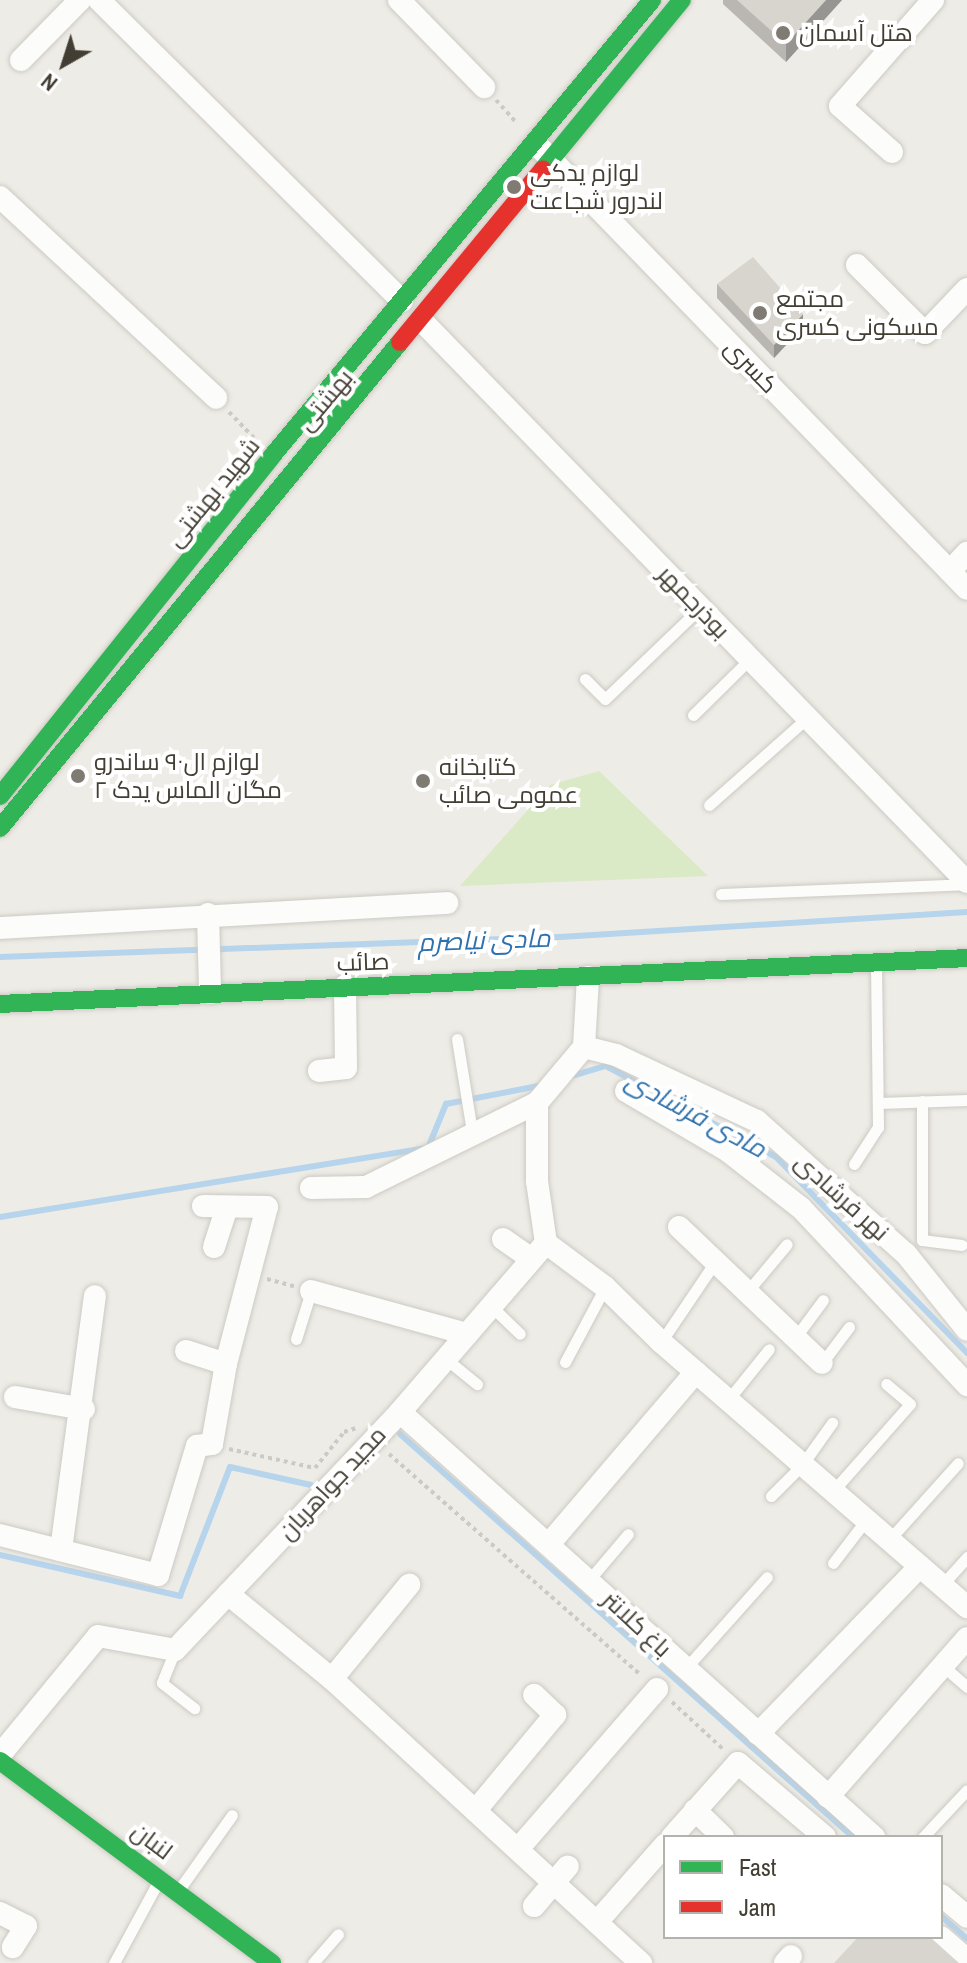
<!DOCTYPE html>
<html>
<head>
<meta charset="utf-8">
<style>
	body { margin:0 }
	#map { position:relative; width:967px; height:1963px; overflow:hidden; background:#eeece6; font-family:"Archivo Narrow",Cairo,sans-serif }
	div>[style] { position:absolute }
	.green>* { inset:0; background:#dae9c6 }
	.stream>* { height:6px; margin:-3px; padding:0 3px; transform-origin:3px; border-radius:3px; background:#b6d4ec }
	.path>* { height:4px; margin-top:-2px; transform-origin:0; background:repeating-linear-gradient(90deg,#cccac5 0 4px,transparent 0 8px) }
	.roads { filter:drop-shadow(0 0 2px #cccac4) drop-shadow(0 0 2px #cccac4) }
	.lane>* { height:11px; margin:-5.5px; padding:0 5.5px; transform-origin:5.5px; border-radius:5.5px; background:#fcfcfb }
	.street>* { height:22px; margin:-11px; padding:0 11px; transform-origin:11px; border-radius:11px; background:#fcfcfb }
	.fast>* { height:18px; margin:-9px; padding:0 9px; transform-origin:9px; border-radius:9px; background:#30b455 }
	.jam>* { height:18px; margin:-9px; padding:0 9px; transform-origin:9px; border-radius:9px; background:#e5322d }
	.wall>* { inset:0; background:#bab7b2 }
	.shaded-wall>* { inset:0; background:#979591 }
	.building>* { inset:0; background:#d8d5cf }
	.dots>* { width:22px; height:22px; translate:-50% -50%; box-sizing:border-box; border:4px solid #fff; border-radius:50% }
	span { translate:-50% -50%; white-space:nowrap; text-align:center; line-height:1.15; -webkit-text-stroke:8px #fff; paint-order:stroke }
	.poi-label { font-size:24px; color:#433e33 }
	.left { translate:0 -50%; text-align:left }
	.street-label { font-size:24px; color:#433e33 }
	.water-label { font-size:26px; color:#2e71ad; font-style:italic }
	.legend { position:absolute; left:663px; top:1835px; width:280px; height:104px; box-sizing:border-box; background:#fff; border:2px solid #b4b2ad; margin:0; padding:10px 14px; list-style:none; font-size:24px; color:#433e33 }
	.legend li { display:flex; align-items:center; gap:16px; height:40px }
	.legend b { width:40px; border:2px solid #b4b2ad }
	.north { position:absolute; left:24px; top:24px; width:80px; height:80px; -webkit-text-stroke:6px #fff; paint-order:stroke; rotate:219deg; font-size:22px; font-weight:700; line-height:32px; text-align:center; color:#433e33 }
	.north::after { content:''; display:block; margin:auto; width:28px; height:36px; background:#433e33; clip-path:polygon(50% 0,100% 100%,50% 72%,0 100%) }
</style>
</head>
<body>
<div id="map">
	<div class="green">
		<i style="clip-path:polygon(599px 771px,708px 876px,460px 886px,550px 785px)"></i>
	</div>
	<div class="stream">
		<i style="left:0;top:957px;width:560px;rotate:-2.05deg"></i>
		<i style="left:560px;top:937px;width:408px;rotate:-3.5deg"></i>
		<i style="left:569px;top:1077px;width:39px;rotate:-17deg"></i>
		<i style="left:606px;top:1066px;width:193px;rotate:28.2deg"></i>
		<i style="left:776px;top:1157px;width:274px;rotate:45.7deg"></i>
		<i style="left:0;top:1217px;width:434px;rotate:-9.2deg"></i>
		<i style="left:428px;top:1148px;width:48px;rotate:-67.8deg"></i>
		<i style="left:446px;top:1104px;width:99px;rotate:-11.1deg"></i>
		<i style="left:400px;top:1434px;width:606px;rotate:41.66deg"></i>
		<i style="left:0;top:1555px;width:185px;rotate:12.8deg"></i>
		<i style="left:180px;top:1596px;width:138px;rotate:-68.8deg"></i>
		<i style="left:230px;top:1467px;width:83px;rotate:12.5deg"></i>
		<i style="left:941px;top:1916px;width:35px;rotate:41deg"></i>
	</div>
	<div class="path">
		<i style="left:496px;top:100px;width:31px;rotate:48deg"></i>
		<i style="left:229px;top:412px;width:39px;rotate:46deg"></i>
		<i style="left:267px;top:1279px;width:28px;rotate:15deg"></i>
		<i style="left:229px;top:1449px;width:88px;rotate:12.5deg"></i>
		<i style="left:315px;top:1468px;width:46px;rotate:-51.1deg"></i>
		<i style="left:344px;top:1432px;width:13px;rotate:-18deg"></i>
		<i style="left:389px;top:1454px;width:335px;rotate:41.3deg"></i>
		<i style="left:672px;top:1702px;width:71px;rotate:42.7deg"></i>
	</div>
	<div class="roads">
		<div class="lane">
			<i style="left:585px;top:679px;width:28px;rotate:45deg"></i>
			<i style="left:605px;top:699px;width:132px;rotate:-43.8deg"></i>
			<i style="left:693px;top:715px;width:80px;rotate:-44.5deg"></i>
			<i style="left:709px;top:805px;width:131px;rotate:-41.6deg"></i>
			<i style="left:721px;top:894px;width:245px;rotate:-2.3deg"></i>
			<i style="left:457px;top:1039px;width:94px;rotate:80.8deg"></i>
			<i style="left:922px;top:1101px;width:139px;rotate:90deg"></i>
			<i style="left:922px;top:1240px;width:40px;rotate:7.1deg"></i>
			<i style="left:879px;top:1103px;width:88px;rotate:-2deg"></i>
			<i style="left:854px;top:1164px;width:44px;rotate:-57deg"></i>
			<i style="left:878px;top:1127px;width:163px;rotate:-90.7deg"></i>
			<i style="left:747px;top:1292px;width:62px;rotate:-50.2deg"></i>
			<i style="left:491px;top:1306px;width:40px;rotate:44deg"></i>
			<i style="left:795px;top:1338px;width:47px;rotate:-53.6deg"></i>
			<i style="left:296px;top:1339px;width:50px;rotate:-72.6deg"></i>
			<i style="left:661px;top:1342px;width:97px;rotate:-56deg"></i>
			<i style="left:446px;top:1359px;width:40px;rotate:39deg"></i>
			<i style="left:565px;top:1362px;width:85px;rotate:-61.9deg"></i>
			<i style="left:822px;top:1363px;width:45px;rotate:-53.1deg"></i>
			<i style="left:728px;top:1400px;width:65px;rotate:-51.2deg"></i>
			<i style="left:833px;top:1491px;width:116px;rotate:-48.5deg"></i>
			<i style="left:910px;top:1404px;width:31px;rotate:-140deg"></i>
			<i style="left:771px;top:1496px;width:44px;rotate:-45deg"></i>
			<i style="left:802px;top:1465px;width:52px;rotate:-54.5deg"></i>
			<i style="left:889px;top:1540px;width:103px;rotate:-48.1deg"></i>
			<i style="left:833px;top:1563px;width:54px;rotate:-52.5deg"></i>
			<i style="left:589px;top:1580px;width:60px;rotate:-49.7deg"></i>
			<i style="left:942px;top:1585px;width:38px;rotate:-48deg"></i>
			<i style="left:175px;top:1650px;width:35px;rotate:112deg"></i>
			<i style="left:162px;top:1683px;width:41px;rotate:38deg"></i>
			<i style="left:943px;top:1666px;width:32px;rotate:41deg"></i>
			<i style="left:685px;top:1669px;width:123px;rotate:-48.3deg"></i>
			<i style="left:923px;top:1837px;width:64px;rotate:-46.9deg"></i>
			<i style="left:178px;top:1891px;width:93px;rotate:-54.6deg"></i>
			<i style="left:114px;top:1963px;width:92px;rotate:-61.5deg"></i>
			<i style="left:313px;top:1963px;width:38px;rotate:-49deg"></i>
		</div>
		<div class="street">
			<i style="left:99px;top:0;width:427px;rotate:44.8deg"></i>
			<i style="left:399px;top:0;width:122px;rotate:45.7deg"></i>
			<i style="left:21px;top:60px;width:84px;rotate:-45.5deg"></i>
			<i style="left:541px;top:149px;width:612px;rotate:45.93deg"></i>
			<i style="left:892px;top:152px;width:69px;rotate:-138.5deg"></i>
			<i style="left:840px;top:106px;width:141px;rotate:-48.7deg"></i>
			<i style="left:0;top:197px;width:295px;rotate:42.9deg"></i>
			<i style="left:857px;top:265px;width:96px;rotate:45deg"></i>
			<i style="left:925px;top:333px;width:61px;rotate:-46.3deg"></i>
			<i style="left:422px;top:321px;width:782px;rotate:45.83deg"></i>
			<i style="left:950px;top:571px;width:25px;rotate:-47deg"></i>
			<i style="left:208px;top:914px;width:79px;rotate:88.5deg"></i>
			<i style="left:0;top:928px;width:448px;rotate:-3.2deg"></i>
			<i style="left:584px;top:1047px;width:33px;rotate:14deg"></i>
			<i style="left:616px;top:1055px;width:156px;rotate:25.1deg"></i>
			<i style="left:757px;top:1121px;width:200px;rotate:41.8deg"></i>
			<i style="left:906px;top:1254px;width:97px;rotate:51.2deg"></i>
			<i style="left:584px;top:1047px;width:70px;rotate:-86.7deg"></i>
			<i style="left:319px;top:1071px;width:27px;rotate:-6deg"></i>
			<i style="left:346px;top:1068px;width:82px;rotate:-90.7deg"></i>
			<i style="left:626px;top:1091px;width:118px;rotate:30.5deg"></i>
			<i style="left:728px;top:1151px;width:93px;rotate:38deg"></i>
			<i style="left:801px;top:1208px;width:243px;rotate:46.8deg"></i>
			<i style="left:311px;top:1188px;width:55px;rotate:-1deg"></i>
			<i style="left:366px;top:1187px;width:191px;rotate:-26.2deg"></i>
			<i style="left:537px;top:1103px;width:73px;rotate:-50deg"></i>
			<i style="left:679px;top:1227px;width:197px;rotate:43.6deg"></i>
			<i style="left:503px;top:1239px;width:35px;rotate:35deg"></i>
			<i style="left:546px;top:1243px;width:74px;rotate:36.7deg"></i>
			<i style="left:605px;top:1287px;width:78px;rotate:44.5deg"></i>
			<i style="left:661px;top:1342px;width:405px;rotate:40.9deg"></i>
			<i style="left:214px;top:1247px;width:42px;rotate:-72deg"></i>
			<i style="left:311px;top:1291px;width:162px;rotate:15.4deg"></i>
			<i style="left:186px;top:1351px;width:42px;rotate:18deg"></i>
			<i style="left:15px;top:1397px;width:70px;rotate:9.9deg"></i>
			<i style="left:400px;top:1412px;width:637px;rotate:41.88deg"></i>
			<i style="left:0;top:1535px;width:163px;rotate:14.2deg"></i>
			<i style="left:158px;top:1575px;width:135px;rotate:-73.2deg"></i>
			<i style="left:197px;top:1446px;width:15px;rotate:-8deg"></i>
			<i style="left:212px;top:1444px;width:81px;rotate:-80.1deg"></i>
			<i style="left:226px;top:1364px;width:162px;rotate:-75.4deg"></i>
			<i style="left:267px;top:1207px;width:64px;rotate:-179.1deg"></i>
			<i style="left:549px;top:1544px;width:226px;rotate:-49.5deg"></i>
			<i style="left:61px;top:1550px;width:256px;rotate:-82.4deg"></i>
			<i style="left:228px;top:1594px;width:134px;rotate:39.3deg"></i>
			<i style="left:332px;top:1679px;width:420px;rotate:42.6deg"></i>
			<i style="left:332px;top:1679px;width:122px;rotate:-50.7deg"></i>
			<i style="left:758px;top:1734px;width:233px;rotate:-46deg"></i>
			<i style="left:0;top:1755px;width:154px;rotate:-50.5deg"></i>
			<i style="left:98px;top:1636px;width:78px;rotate:10.3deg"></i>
			<i style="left:175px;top:1650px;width:328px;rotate:-46.6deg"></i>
			<i style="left:400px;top:1412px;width:223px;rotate:-49.2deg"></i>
			<i style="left:546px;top:1243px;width:63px;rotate:-98.3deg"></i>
			<i style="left:537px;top:1181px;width:78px;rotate:-90deg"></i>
			<i style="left:828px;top:1797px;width:211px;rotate:-48.8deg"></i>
			<i style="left:476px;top:1810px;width:124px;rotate:-50.3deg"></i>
			<i style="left:555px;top:1715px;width:29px;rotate:-136deg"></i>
			<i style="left:695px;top:1810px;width:39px;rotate:44deg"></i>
			<i style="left:672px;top:1837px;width:99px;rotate:-48.3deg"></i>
			<i style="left:738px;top:1763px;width:114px;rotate:40.4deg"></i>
			<i style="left:518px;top:1849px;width:212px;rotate:-49deg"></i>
			<i style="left:941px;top:1895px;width:34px;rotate:40deg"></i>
			<i style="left:534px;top:1906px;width:52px;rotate:-49.6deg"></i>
			<i style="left:0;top:1913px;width:29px;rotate:27deg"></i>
			<i style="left:26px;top:1926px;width:25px;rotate:122deg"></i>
			<i style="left:597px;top:1922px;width:103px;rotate:-48.6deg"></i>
			<i style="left:941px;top:1937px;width:35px;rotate:41deg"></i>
			<i style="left:785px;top:1963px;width:9px;rotate:-49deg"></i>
		</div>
		<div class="fast">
			<i style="left:543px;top:169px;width:219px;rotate:-50.6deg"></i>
			<i style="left:0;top:796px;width:435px;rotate:-51.3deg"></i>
			<i style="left:272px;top:456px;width:594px;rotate:-50.19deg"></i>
			<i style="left:0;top:828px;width:629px;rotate:-50.54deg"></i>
			<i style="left:0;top:1004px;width:968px;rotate:-2.72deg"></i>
			<i style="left:0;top:1761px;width:339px;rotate:36.6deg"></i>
		</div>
		<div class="jam">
			<i style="left:400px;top:342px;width:224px;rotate:-50.4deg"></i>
		</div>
	</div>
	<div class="wall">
		<i style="clip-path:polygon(723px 0,842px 0,786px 62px,723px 4px)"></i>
		<i style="clip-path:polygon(717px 284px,803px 327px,774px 358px,717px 298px)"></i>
	</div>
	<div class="shaded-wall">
		<i style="clip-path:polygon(826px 0,842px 0,786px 62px,786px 44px)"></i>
		<i style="clip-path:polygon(803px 314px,803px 327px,774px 358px,774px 345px)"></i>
	</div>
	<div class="building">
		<i style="clip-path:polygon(737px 0,826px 0,786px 44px)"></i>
		<i style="clip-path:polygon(753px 257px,803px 314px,774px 345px,717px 284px)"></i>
		<i style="clip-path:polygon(858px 1937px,930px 1937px,959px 1963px,834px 1963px)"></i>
	</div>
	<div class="dots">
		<i style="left:783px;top:33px;background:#7f7b72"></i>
		<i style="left:514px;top:187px;background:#7f7b72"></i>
		<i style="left:760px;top:313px;background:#7f7b72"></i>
		<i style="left:78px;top:776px;background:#7f7b72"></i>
		<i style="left:423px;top:781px;background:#7f7b72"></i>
	</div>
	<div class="poi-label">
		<span class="left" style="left:799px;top:33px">هتل آسمان</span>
		<span class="left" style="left:530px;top:187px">لوازم یدکی<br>لندرور شجاعت</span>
		<span class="left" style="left:776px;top:313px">مجتمع<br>مسکونی کسری</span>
		<span class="left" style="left:94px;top:776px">لوازم ال۹۰ ساندرو<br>مگان الماس یدک ۲</span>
		<span class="left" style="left:439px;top:781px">کتابخانه<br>عمومی صائب</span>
	</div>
	<div class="street-label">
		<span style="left:751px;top:366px;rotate:46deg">کسری</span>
		<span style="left:325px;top:400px;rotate:-50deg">بهشتی</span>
		<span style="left:213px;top:492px;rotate:-51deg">شهید بهشتی</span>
		<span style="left:694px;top:602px;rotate:46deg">بوذرجمهر</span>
		<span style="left:363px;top:962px;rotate:-2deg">صائب</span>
		<span style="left:842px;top:1197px;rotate:42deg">نهر فرشادی</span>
		<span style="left:332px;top:1483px;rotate:-47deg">مجید جواهریان</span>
		<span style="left:637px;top:1624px;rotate:43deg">باغ کلانتر</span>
		<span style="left:152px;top:1841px;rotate:37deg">لنبان</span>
	</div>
	<div class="water-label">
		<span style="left:484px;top:940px;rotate:-2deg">مادی نیاصرم</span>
		<span style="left:696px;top:1114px;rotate:28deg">مادی فرشادی</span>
	</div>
	<ul class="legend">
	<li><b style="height:10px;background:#30b455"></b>Fast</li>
	<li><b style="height:10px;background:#e5322d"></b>Jam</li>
	</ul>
	<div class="north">N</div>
</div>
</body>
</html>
